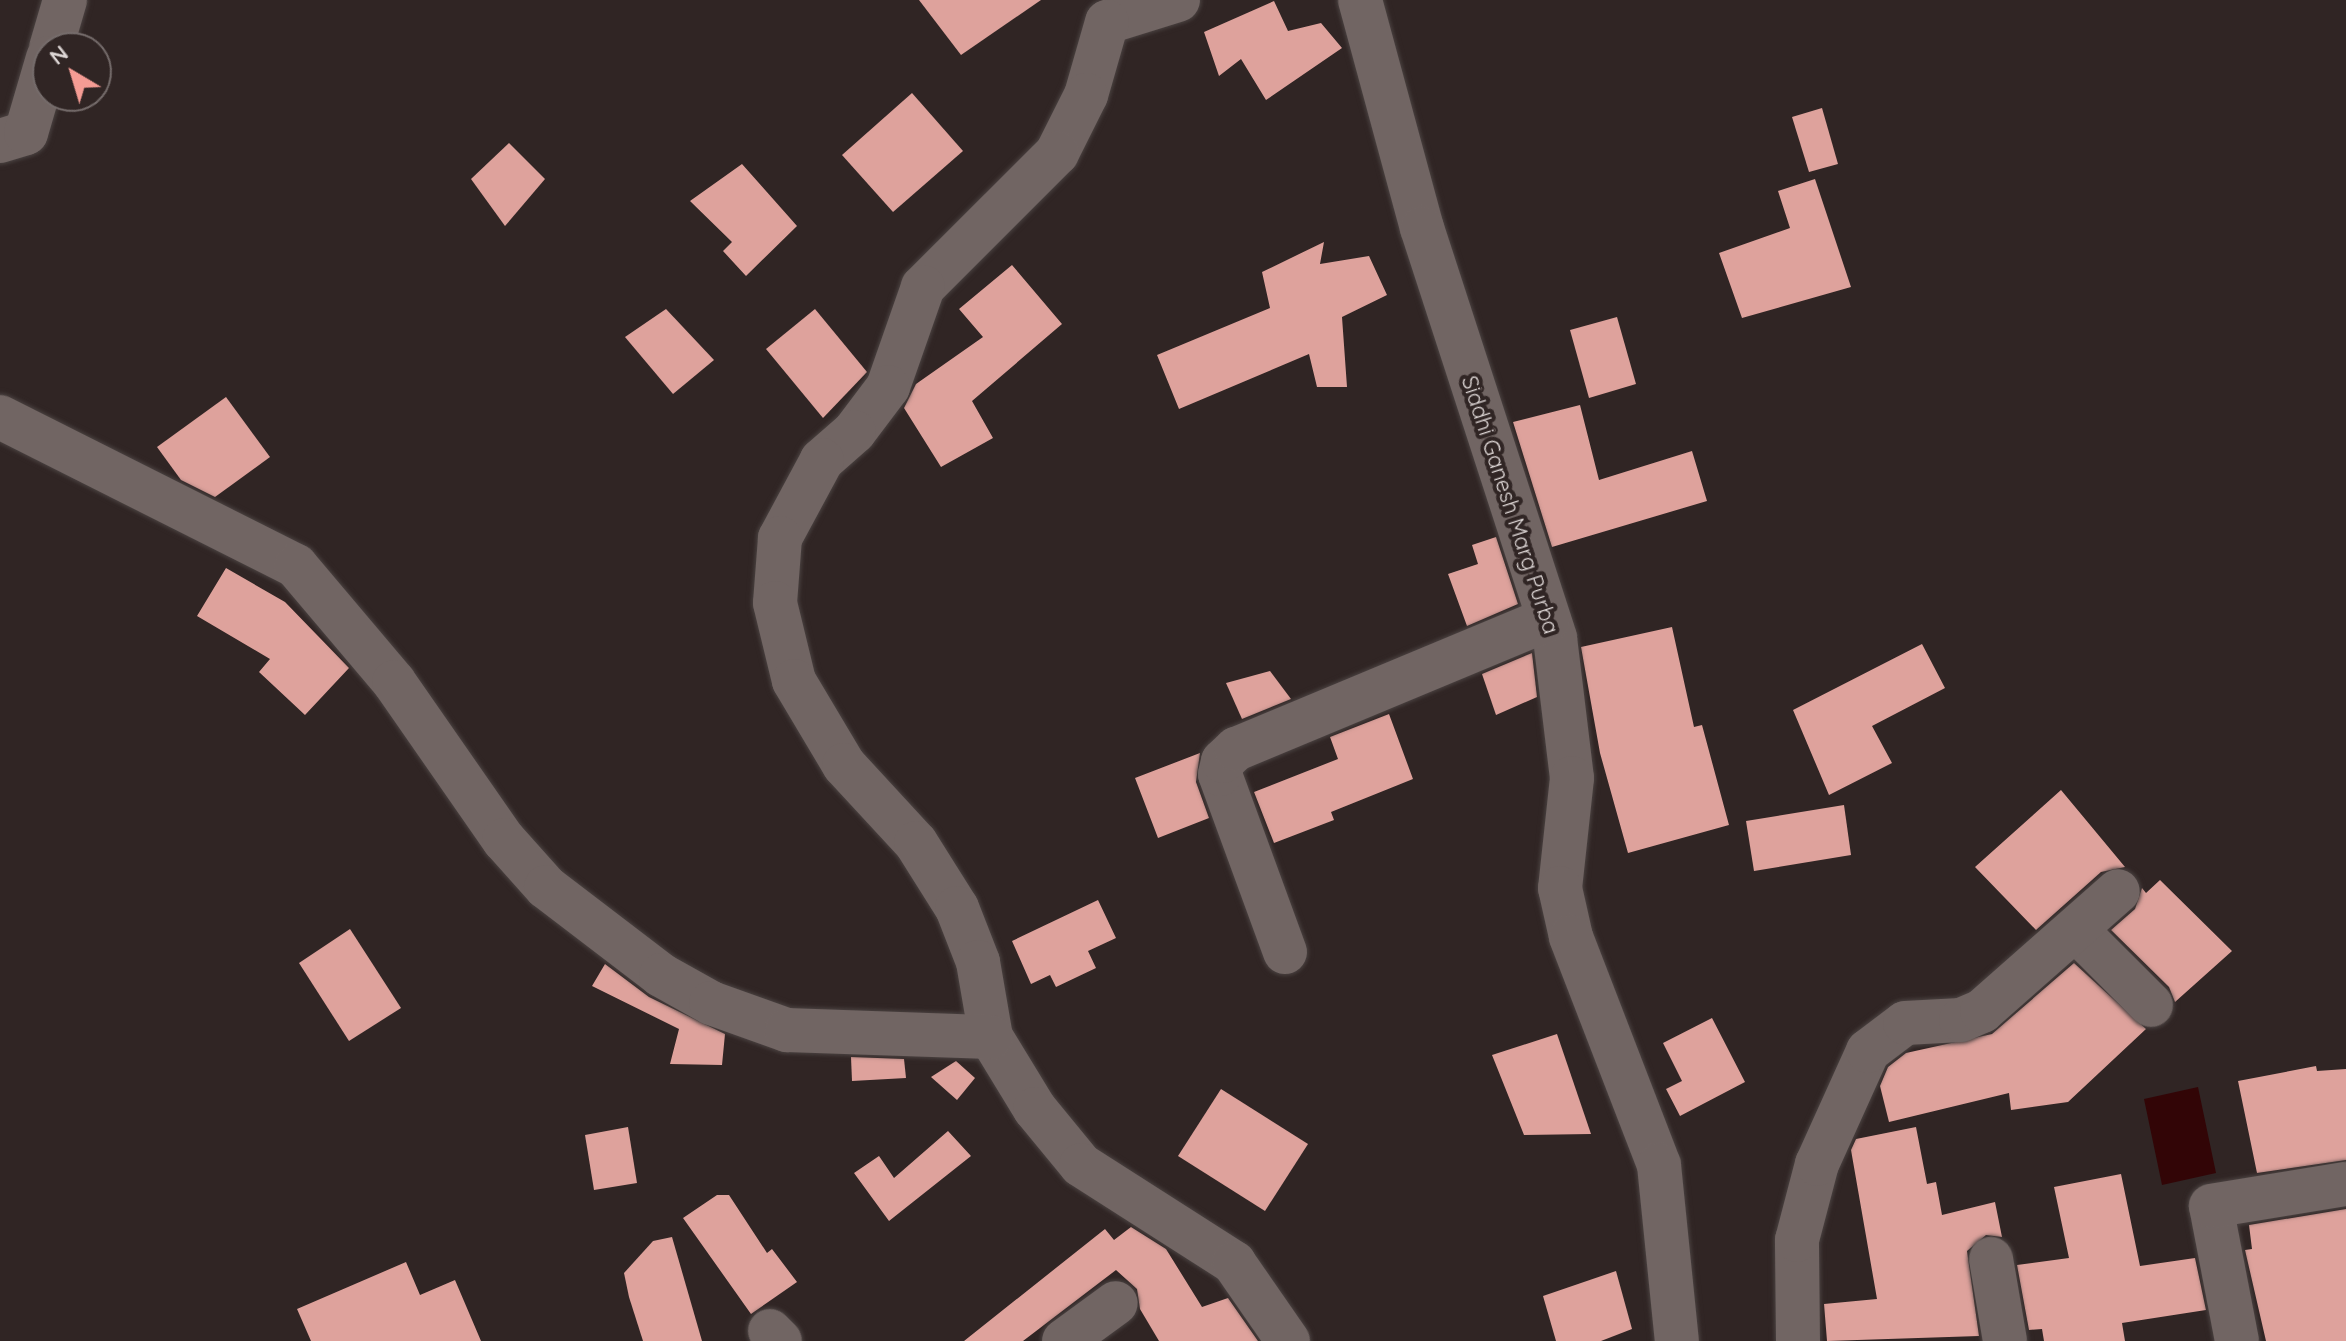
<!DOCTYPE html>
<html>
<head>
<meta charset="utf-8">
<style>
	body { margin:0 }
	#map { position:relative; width:2346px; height:1341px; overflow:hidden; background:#302524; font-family:Quicksand,sans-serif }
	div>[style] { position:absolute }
	.water>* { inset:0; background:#320506 }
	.building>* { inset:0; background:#dea29c }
	.roads { filter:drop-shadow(0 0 2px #4a4241) drop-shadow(0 0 2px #4a4241) }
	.minor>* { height:44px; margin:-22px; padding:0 22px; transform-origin:22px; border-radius:22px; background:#716563 }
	span { translate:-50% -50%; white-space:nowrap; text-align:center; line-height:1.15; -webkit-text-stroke:8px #302524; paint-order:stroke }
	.street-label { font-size:22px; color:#ddd6d5 }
	.north { position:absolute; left:32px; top:32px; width:80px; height:80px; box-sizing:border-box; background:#302524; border:2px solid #756c6b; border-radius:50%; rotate:322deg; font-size:22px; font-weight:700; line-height:32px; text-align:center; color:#ddd6d5 }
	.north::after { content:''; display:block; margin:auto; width:28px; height:36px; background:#f59c94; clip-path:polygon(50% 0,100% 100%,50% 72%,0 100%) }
</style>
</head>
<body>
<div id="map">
	<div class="water">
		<i style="clip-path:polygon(2198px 1087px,2216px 1173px,2162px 1185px,2144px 1099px)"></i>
	</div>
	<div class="building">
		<i style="clip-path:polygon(919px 0,1041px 0,961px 55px)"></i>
		<i style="clip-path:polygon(1274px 1px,1288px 31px,1321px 23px,1342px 48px,1266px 100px,1241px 59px,1219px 76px,1204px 32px)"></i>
		<i style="clip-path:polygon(912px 93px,963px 151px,893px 212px,842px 155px)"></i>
		<i style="clip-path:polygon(1822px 108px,1838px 164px,1809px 172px,1792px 117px)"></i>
		<i style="clip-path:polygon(509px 143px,545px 179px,505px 226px,471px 179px)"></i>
		<i style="clip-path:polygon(742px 164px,797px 226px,746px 276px,723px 251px,732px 242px,690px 201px)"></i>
		<i style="clip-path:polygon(1815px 179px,1851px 287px,1742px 318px,1719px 253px,1790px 228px,1778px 191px)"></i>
		<i style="clip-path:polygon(1324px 242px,1320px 264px,1369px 256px,1387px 295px,1342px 317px,1347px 387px,1317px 387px,1309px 354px,1179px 409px,1157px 355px,1270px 308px,1262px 272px)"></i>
		<i style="clip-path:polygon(1012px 265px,1062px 324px,972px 401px,993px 438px,941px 467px,904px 408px,916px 384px,983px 337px,959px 309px)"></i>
		<i style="clip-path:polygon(666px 309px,714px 360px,673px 394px,625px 337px)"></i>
		<i style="clip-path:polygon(815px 309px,867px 372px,823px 418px,766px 349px)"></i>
		<i style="clip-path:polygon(1617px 317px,1636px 384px,1589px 398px,1570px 330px)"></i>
		<i style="clip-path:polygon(226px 397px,270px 457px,215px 497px,181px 480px,157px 447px)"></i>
		<i style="clip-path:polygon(1580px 405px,1599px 480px,1692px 451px,1707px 501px,1552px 547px,1513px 422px)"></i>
		<i style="clip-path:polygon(1496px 537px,1518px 604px,1467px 626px,1448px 574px,1478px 564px,1472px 545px)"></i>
		<i style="clip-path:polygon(226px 568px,285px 602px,349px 668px,305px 715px,259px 672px,270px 659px,197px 616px)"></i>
		<i style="clip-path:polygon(1672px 627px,1694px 727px,1702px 725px,1729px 825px,1628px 853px,1600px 753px,1581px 647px)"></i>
		<i style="clip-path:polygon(1922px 644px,1945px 688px,1872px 726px,1892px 763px,1829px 795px,1793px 710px)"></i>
		<i style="clip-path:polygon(1532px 653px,1537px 697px,1496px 715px,1482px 674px)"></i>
		<i style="clip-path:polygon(1270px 671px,1291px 699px,1242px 719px,1226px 683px)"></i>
		<i style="clip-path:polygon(1389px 714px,1413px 779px,1331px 812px,1334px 820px,1274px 843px,1254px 792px,1338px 759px,1330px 737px)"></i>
		<i style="clip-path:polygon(1200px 753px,1196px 782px,1209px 818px,1158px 838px,1135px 778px)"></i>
		<i style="clip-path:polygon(2061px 790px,2125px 867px,2101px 872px,2036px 930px,1975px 867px)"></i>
		<i style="clip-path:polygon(1844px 805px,1851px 855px,1754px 871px,1746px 821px)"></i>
		<i style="clip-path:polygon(2160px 880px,2232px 951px,2175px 1002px,2169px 987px,2111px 930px,2135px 909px,2142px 888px,2146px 893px)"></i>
		<i style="clip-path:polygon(1098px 900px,1116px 938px,1088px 951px,1096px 968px,1056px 987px,1050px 975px,1031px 984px,1012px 941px)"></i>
		<i style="clip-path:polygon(350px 929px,401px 1008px,349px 1041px,299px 963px)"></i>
		<i style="clip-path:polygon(2074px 963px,2146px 1029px,2068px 1102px,2011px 1110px,2009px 1093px,1889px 1122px,1880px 1086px,1888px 1067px,1906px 1053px,1992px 1034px)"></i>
		<i style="clip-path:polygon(605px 964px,649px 997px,725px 1034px,722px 1065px,670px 1064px,679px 1029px,592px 986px)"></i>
		<i style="clip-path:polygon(1712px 1018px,1745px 1082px,1680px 1116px,1666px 1089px,1682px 1081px,1663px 1043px)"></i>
		<i style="clip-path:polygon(1557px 1034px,1591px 1134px,1524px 1135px,1492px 1055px)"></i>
		<i style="clip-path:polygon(851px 1057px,904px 1059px,906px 1078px,852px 1081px)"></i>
		<i style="clip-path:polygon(956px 1061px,975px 1078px,957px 1100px,931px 1077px)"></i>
		<i style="clip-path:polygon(2316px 1066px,2317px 1071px,2346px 1069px,2346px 1160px,2257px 1173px,2238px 1081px)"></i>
		<i style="clip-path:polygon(1221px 1089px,1308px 1144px,1265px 1211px,1178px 1156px)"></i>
		<i style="clip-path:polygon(628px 1127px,637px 1183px,594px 1190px,585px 1135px)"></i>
		<i style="clip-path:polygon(1916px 1127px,1927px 1184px,1936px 1182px,1942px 1215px,1995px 1202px,2002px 1237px,1986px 1235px,1967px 1251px,1979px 1336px,1827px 1341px,1824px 1304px,1877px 1299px,1851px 1150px,1856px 1139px)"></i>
		<i style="clip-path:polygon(948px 1131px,971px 1156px,889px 1221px,854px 1173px,879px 1156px,894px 1178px)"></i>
		<i style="clip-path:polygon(2121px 1174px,2140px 1266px,2195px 1258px,2206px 1310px,2122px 1323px,2125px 1341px,2044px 1341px,2042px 1329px,2029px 1330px,2017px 1265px,2069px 1258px,2054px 1187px)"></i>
		<i style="clip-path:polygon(717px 1195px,729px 1195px,767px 1253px,772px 1249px,797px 1282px,751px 1314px,683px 1218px)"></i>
		<i style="clip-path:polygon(2346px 1209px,2346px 1341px,2266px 1341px,2245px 1250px,2252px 1249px,2249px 1225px)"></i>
		<i style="clip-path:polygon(1131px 1227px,1166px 1249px,1202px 1307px,1228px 1298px,1258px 1341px,1159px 1341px,1140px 1309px,1137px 1289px,1116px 1270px,1023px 1341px,964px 1341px,1105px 1229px,1114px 1240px)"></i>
		<i style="clip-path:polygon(672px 1237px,702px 1341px,643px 1341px,629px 1297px,624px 1273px,653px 1241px)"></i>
		<i style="clip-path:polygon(406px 1262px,420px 1295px,455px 1280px,481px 1341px,311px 1341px,297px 1309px)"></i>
		<i style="clip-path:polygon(1616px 1271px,1632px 1329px,1601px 1341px,1556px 1341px,1543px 1296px)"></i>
	</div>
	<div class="roads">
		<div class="minor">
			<i style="left:1178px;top:0;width:74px;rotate:162.8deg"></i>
			<i style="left:1107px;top:22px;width:76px;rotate:106deg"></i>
			<i style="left:1086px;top:95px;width:65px;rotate:116.6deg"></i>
			<i style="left:1057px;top:153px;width:190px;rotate:135deg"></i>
			<i style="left:923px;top:287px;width:106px;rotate:109.3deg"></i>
			<i style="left:888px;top:387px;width:56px;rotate:127.1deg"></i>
			<i style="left:854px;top:432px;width:43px;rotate:138.8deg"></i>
			<i style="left:822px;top:460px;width:89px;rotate:118.3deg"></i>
			<i style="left:780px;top:538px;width:65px;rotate:94.4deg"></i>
			<i style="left:775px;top:603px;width:80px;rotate:76.3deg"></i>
			<i style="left:794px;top:681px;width:98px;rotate:59.2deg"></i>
			<i style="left:844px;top:765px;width:106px;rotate:47.3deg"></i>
			<i style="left:916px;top:843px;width:77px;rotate:57.8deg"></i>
			<i style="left:957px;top:908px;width:58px;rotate:68.7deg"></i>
			<i style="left:978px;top:962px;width:76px;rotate:80.2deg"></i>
			<i style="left:991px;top:1037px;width:84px;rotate:58.6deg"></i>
			<i style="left:1035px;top:1109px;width:72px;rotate:50.6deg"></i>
			<i style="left:1081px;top:1165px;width:182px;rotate:32.6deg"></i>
			<i style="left:1234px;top:1263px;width:95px;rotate:55.3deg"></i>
			<i style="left:1360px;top:0;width:236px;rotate:74.8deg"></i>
			<i style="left:1422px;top:228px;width:431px;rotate:72deg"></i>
			<i style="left:1555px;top:638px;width:141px;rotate:83.1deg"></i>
			<i style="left:1572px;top:778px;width:111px;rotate:96.2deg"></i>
			<i style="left:1560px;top:888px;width:50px;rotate:77.3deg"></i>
			<i style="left:1571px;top:937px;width:244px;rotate:68.9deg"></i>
			<i style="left:1659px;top:1165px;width:177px;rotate:84.2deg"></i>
			<i style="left:51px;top:48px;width:50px;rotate:-73.7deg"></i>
			<i style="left:0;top:141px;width:27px;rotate:-17deg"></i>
			<i style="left:26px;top:133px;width:78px;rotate:-73.7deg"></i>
			<i style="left:0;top:417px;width:331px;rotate:26.7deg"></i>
			<i style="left:296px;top:566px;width:152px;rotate:49.8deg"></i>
			<i style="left:394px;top:682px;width:193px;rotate:55.2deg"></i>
			<i style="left:504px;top:840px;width:63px;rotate:48.2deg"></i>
			<i style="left:546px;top:887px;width:145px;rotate:37.4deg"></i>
			<i style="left:661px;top:975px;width:57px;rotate:29.2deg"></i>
			<i style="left:711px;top:1003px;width:81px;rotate:19.6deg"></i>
			<i style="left:787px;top:1030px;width:204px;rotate:2deg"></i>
			<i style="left:2076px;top:930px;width:106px;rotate:45deg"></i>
			<i style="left:1285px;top:952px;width:189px;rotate:-110.1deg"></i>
			<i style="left:1220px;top:774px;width:13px;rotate:-77deg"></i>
			<i style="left:1223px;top:761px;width:18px;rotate:-43deg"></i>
			<i style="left:1236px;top:749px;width:338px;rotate:-22.6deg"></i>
			<i style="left:1991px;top:1259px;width:83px;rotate:80.3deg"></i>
			<i style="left:770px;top:1331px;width:14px;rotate:45deg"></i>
			<i style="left:1064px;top:1341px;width:64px;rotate:-36.2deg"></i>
			<i style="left:1798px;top:1341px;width:101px;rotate:-90.6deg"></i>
			<i style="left:1797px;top:1240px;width:79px;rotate:-75.3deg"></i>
			<i style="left:1817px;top:1164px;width:124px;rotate:-65.7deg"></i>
			<i style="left:1868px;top:1051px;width:46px;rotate:-37.1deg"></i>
			<i style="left:1905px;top:1023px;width:56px;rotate:-3.1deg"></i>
			<i style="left:1961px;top:1020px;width:23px;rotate:-23deg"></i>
			<i style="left:1982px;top:1011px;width:181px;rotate:-41.4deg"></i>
			<i style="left:2237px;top:1341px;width:137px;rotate:-100.9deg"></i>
			<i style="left:2211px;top:1206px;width:137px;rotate:-9.3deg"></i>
		</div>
	</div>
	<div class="street-label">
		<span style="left:1510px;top:505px;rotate:72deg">Siddhi Ganesh Marg Purba</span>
	</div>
	<div class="north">N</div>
</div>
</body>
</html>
